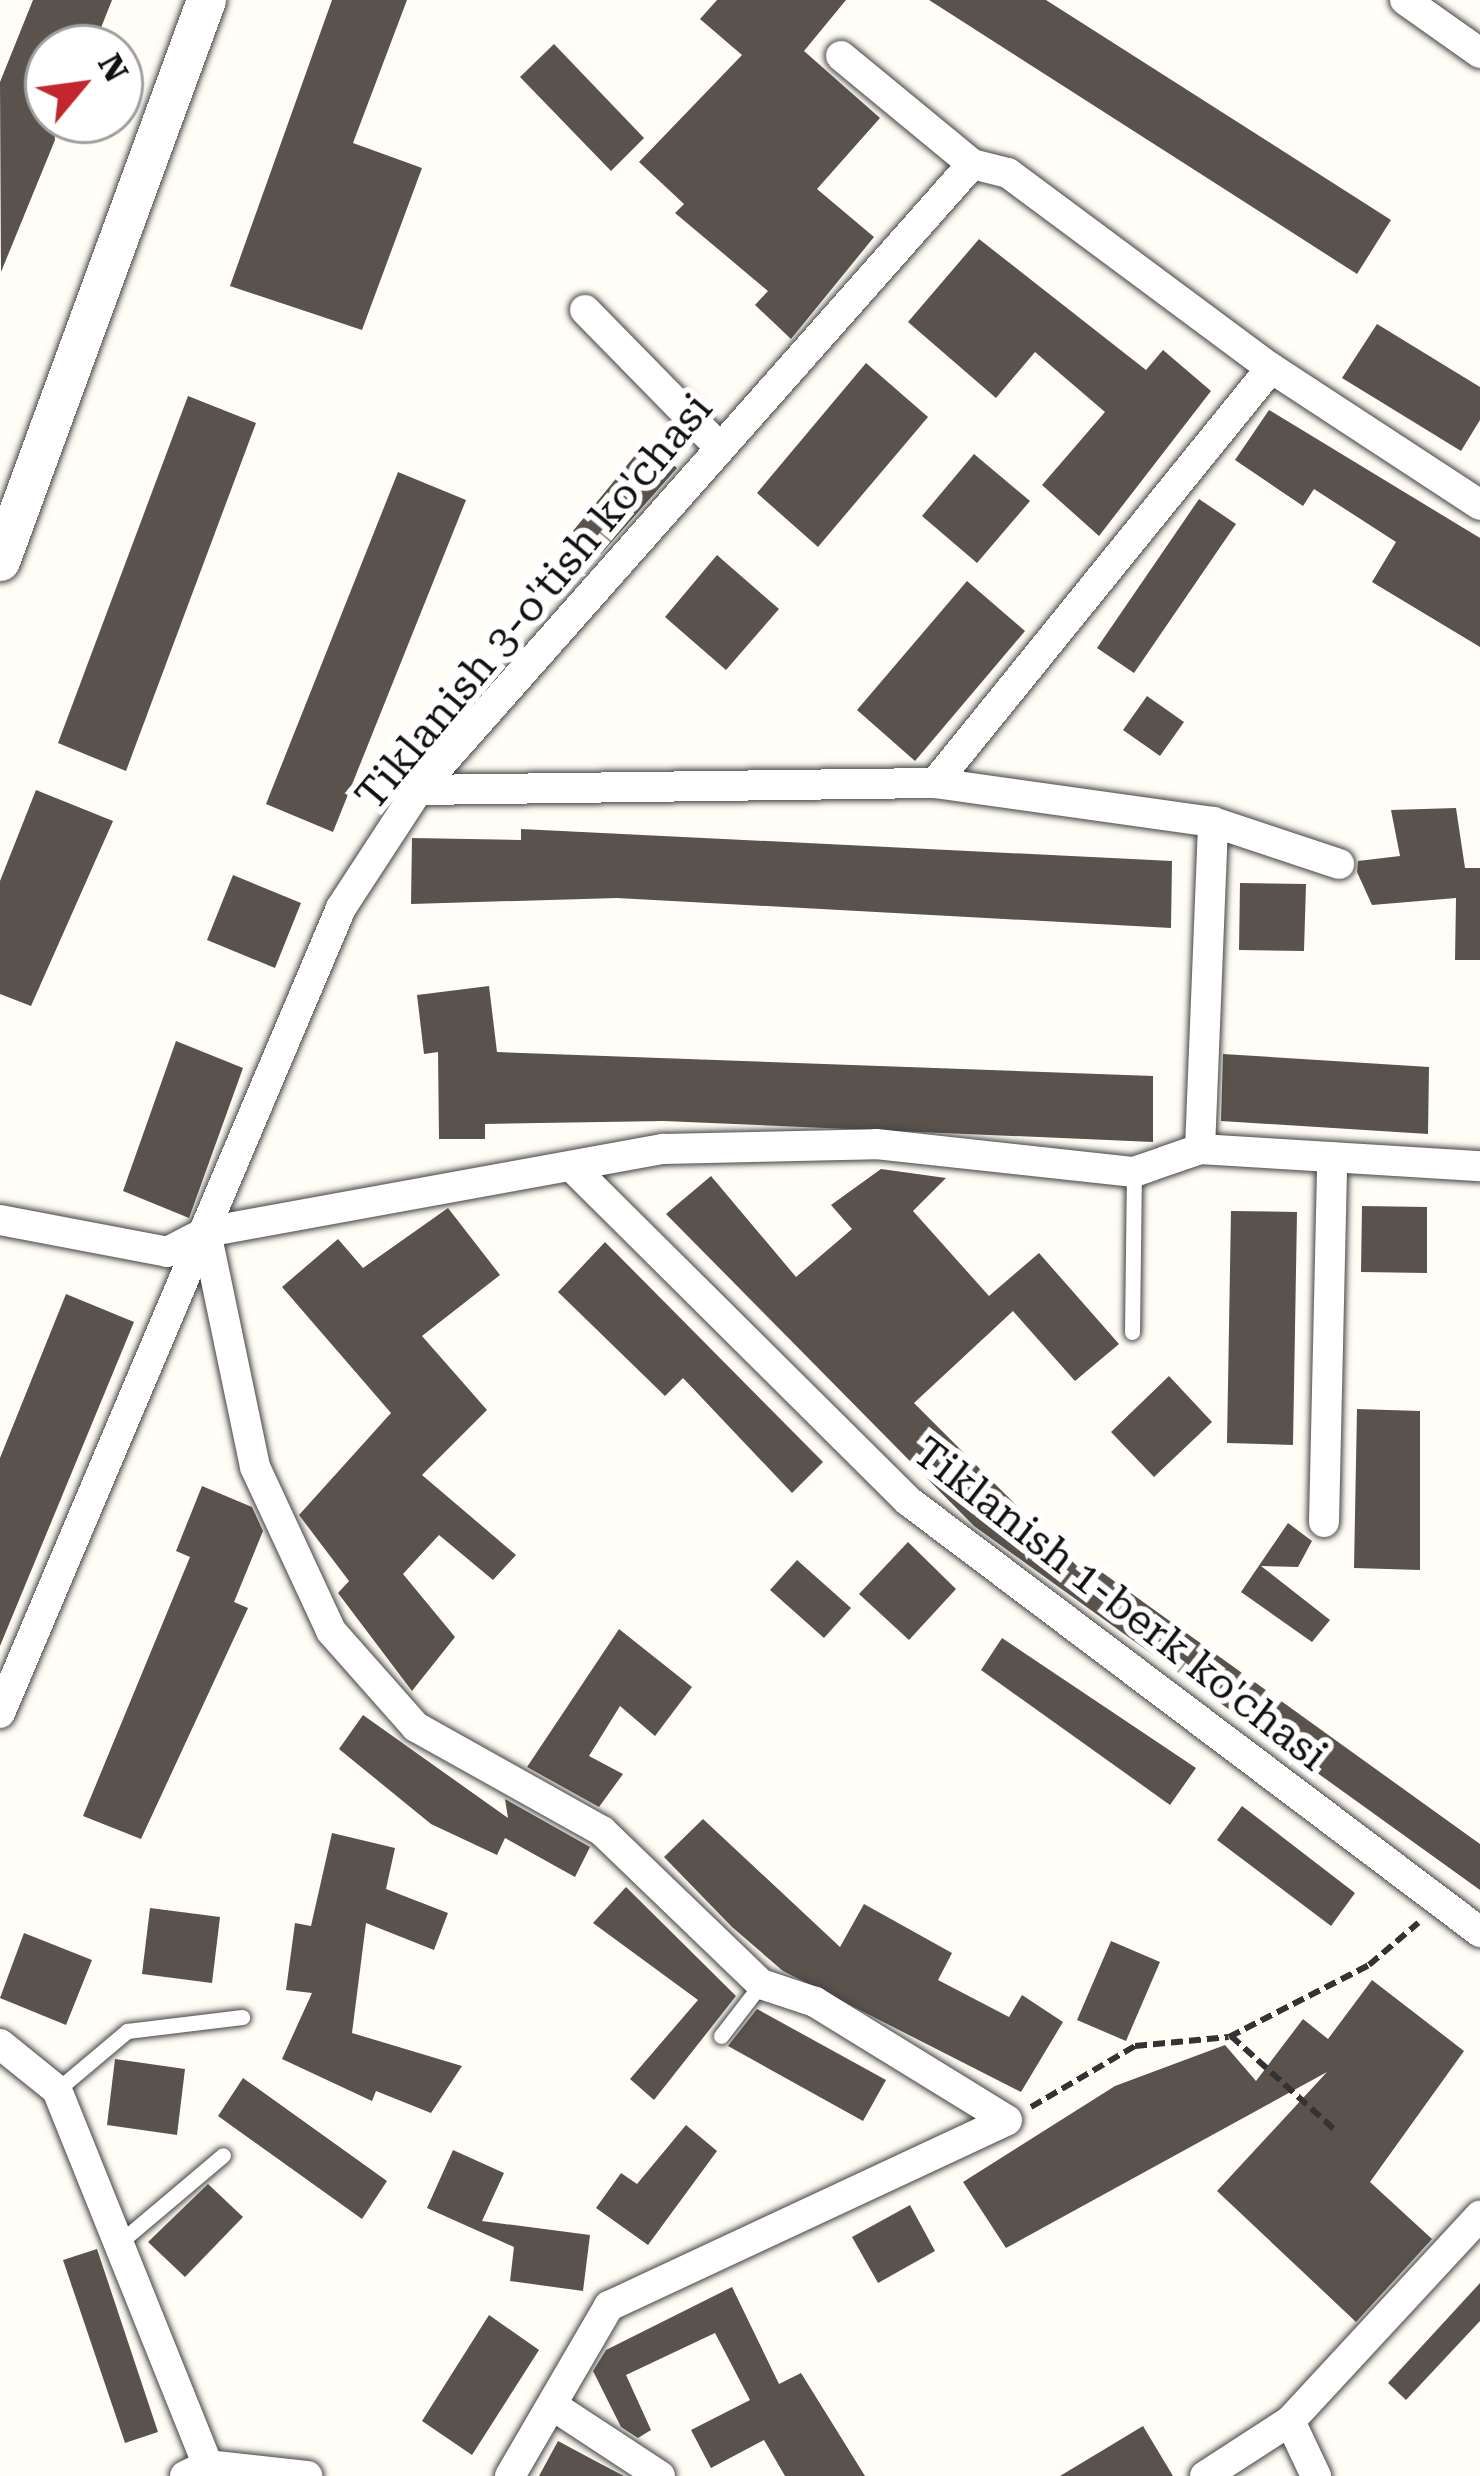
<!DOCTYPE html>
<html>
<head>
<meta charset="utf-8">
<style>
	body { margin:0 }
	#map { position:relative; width:1480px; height:2476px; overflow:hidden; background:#fffdf5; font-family:"Roboto Serif",serif }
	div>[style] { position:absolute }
	.building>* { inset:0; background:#5a524d }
	.path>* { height:6px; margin-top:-3px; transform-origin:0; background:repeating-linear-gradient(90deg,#333 0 12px,transparent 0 18px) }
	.roads { filter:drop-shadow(0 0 3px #444) drop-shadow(0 0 3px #444) }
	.service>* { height:15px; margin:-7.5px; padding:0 7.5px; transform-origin:7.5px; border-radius:7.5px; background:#fff }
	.minor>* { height:30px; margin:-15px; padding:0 15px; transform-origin:15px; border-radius:15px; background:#fff }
	.tertiary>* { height:39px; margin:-19.5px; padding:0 19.5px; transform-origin:19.5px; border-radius:19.5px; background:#fff }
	span { translate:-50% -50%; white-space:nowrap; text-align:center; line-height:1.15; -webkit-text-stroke:12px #fff; paint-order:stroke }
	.street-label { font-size:42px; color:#111 }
	.north { position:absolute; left:24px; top:24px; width:120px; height:120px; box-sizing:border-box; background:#fff; border:3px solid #a0a0a0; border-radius:50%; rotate:61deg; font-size:33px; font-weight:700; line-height:48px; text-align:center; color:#111 }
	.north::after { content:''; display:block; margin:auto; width:42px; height:54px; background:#c4262e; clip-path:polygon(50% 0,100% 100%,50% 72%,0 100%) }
</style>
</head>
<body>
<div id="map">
	<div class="building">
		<i style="clip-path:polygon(33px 0,112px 0,93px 48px,48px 48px,55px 140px,1px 272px,0 82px)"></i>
		<i style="clip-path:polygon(332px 0,407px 0,353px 143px,422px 168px,362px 330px,230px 286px)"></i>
		<i style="clip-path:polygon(717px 0,846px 0,804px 51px,880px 118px,817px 189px,874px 237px,791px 339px,755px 305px,768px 291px,675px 213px,684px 204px,639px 162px,742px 55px,700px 19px)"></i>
		<i style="clip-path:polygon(929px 0,1046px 0,1391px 220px,1357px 274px)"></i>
		<i style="clip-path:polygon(554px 44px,644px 138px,611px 171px,520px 77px)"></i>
		<i style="clip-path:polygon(979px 239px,1146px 370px,1163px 350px,1211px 391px,1099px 536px,1042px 485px,1105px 412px,1035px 352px,996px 398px,908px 322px)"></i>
		<i style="clip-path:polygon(1377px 324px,1480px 387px,1480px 420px,1461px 451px,1342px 378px)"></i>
		<i style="clip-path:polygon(866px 363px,928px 417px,818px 547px,757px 493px)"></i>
		<i style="clip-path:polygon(188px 396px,256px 423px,126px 771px,58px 743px)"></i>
		<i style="clip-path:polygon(1269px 410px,1480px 538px,1480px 647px,1372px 582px,1396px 542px,1314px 489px,1303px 506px,1235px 460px)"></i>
		<i style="clip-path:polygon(646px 442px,677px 468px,601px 554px,573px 531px)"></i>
		<i style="clip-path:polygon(974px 454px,1030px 501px,977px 563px,922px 516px)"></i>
		<i style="clip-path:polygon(398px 472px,466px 500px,333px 832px,266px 804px)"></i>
		<i style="clip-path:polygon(1199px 499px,1236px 524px,1134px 673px,1097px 648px)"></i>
		<i style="clip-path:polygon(717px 555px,779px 609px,726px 670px,665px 617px)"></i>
		<i style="clip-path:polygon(967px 581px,1025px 631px,915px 761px,857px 710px)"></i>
		<i style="clip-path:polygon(1147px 696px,1184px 722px,1160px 756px,1123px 730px)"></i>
		<i style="clip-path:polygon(36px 790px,113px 821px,31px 1006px,0 994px,0 881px)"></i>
		<i style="clip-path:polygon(1456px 808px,1465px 868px,1480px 868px,1480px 960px,1455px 960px,1456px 898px,1372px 905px,1357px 872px,1358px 861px,1400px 856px,1391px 810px)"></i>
		<i style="clip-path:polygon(521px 829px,1172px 861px,1171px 928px,617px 898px,411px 904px,412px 838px,521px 840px)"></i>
		<i style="clip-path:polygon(233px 875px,301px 903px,275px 968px,207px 940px)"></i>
		<i style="clip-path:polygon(1240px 883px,1306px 884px,1304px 951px,1239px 950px)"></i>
		<i style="clip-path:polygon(489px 986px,497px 1052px,1153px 1076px,1153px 1142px,664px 1121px,485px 1124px,485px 1139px,439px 1139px,438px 1052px,424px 1054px,417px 995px)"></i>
		<i style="clip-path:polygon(176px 1041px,243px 1068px,189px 1218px,123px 1191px)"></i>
		<i style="clip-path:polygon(1223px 1054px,1429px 1067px,1428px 1134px,1221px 1121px)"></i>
		<i style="clip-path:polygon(881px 1169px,946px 1178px,913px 1211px,989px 1296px,1039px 1253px,1119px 1344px,1075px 1381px,1013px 1311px,914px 1403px,1082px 1571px,1089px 1563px,1480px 1844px,1480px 1890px,974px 1526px,666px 1214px,711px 1176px,796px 1277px,852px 1229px,831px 1205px)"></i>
		<i style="clip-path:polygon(1362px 1206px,1427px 1207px,1427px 1273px,1361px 1272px)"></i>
		<i style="clip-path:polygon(448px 1208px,500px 1275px,422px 1336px,487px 1410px,422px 1475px,516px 1555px,493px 1580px,439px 1535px,403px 1574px,455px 1637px,412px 1691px,338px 1593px,349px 1581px,299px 1515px,391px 1413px,282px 1287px,338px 1239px,363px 1268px)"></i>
		<i style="clip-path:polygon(1231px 1211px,1297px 1212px,1293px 1445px,1227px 1443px)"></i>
		<i style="clip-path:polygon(605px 1242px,823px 1462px,792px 1493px,683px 1378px,665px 1396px,558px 1292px)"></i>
		<i style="clip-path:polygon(66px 1294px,134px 1322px,0 1646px,0 1458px)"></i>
		<i style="clip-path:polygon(1169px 1376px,1212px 1422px,1154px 1477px,1111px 1432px)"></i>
		<i style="clip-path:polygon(1357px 1409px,1420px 1411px,1420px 1570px,1354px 1568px)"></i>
		<i style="clip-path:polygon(202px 1486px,252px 1507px,263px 1531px,234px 1602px,248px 1608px,141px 1839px,83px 1816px,190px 1557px,176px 1551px)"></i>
		<i style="clip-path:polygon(1288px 1523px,1312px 1541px,1298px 1567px,1261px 1566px,1330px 1620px,1312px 1642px,1241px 1592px)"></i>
		<i style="clip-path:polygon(908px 1542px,956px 1589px,909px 1640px,859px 1594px)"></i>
		<i style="clip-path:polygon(797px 1560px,851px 1608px,824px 1638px,770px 1590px)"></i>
		<i style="clip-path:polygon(619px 1629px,692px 1687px,655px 1736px,620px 1706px,589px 1756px,623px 1774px,599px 1807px,527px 1767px)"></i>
		<i style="clip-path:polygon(1002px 1638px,1196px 1768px,1170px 1805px,981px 1670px)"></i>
		<i style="clip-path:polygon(363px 1715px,508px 1818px,505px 1799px,590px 1847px,575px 1877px,505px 1838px,497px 1855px,431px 1824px,339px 1749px)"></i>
		<i style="clip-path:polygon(1242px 1806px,1355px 1893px,1331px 1926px,1217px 1840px)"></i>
		<i style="clip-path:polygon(703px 1819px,840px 1947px,864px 1904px,952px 1953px,938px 1980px,1009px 2017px,1022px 1995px,1063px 2022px,1021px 2092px,783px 1971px,732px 1927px,664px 1857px)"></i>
		<i style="clip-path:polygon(332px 1833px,395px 1848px,386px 1889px,448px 1913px,434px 1950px,366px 1923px,352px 2033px,462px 2066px,431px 2113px,376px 2091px,372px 2101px,282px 2059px,312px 1993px,286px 1990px,295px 1923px,311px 1926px)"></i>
		<i style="clip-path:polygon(626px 1887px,736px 1996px,654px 2100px,630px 2079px,698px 2000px,593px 1923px)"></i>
		<i style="clip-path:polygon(150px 1908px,220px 1917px,212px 1983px,142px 1974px)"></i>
		<i style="clip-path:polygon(24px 1933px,92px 1960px,66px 2025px,0 1998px)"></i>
		<i style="clip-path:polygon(1111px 1941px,1160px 1962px,1126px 2041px,1077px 2020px)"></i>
		<i style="clip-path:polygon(1372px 1980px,1464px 2051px,1370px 2182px,1432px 2239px,1356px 2322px,1217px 2191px,1327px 2072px,1006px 2248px,963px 2182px,1115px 2086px,1225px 2045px,1256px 2081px,1303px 2019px,1328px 2039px)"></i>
		<i style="clip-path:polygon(757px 2009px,886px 2080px,863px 2121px,728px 2046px)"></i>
		<i style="clip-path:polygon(115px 2059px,185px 2069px,177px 2135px,107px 2125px)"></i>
		<i style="clip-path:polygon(243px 2078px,387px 2181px,362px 2219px,218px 2116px)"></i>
		<i style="clip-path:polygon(686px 2125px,717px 2151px,648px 2245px,596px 2208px,621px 2173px,637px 2184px)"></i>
		<i style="clip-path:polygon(453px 2150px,504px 2173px,482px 2221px,590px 2235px,583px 2291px,510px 2281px,514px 2247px,427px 2208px)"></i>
		<i style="clip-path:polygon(208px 2184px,243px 2217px,185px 2277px,148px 2242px)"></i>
		<i style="clip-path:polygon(910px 2205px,935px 2251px,878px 2283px,852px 2237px)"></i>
		<i style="clip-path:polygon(97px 2249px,158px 2432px,125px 2443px,63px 2260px)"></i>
		<i style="clip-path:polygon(1480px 2283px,1480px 2321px,1406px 2400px,1388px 2383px)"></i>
		<i style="clip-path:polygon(732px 2287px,779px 2384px,801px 2373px,865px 2476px,785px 2476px,764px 2440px,711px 2468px,691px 2430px,750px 2400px,715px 2333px,626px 2375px,651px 2430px,638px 2438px,621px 2427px,593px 2371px,606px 2350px)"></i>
		<i style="clip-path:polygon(489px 2315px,539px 2350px,472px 2455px,422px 2421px)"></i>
		<i style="clip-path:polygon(1143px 2426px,1173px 2476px,1060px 2476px)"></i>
		<i style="clip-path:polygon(558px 2441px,601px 2464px,624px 2476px,539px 2476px)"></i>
	</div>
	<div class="path">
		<i style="left:1231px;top:2036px;width:139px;rotate:42.1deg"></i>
		<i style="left:1031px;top:2107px;width:121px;rotate:-30.4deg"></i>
		<i style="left:1135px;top:2046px;width:94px;rotate:-5.5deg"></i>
		<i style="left:1229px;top:2037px;width:157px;rotate:-27.2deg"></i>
		<i style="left:1369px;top:1965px;width:65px;rotate:-40.6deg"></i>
	</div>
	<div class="roads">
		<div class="service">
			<i style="left:1132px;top:1332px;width:160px;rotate:-89.3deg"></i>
			<i style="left:721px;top:2036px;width:66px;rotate:-52.4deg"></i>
			<i style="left:57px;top:2090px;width:92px;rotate:-40.1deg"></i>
			<i style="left:127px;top:2031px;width:116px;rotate:-6.9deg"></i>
			<i style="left:119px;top:2243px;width:136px;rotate:-40.2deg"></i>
		</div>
		<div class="minor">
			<i style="left:1405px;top:0;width:92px;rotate:35.2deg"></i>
			<i style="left:841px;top:56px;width:170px;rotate:39.5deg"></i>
			<i style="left:585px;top:310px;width:193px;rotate:45.6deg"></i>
			<i style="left:935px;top:783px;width:281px;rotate:8deg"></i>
			<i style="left:1213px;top:822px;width:133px;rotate:18.4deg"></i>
			<i style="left:418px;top:790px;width:517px;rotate:-0.78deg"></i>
			<i style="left:935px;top:783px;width:534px;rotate:-51.01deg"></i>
			<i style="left:1200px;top:1149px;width:327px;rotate:-87.7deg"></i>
			<i style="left:574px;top:1169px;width:470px;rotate:44.8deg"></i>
			<i style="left:907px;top:1500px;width:718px;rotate:37.01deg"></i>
			<i style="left:0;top:1220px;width:170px;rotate:10.8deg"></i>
			<i style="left:167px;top:1252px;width:44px;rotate:-27.1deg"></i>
			<i style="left:206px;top:1232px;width:464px;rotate:-10.3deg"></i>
			<i style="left:663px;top:1149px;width:213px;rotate:-1.3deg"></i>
			<i style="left:876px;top:1144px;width:260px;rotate:6.2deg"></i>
			<i style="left:1134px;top:1172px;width:70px;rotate:-19.2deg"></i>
			<i style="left:1200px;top:1149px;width:281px;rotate:3.5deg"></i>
			<i style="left:206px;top:1232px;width:240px;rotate:78.2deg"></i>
			<i style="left:255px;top:1467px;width:181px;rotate:65.1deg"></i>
			<i style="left:331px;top:1631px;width:128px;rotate:48.5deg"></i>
			<i style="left:416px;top:1727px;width:213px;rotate:29.2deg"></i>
			<i style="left:602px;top:1831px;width:221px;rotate:43.9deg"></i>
			<i style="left:761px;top:1984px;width:57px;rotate:18.4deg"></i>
			<i style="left:815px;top:2002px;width:225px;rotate:31.6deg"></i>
			<i style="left:1324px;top:1522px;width:365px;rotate:-88.7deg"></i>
			<i style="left:0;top:1713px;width:874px;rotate:-67.04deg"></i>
			<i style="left:341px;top:908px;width:141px;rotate:-56.9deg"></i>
			<i style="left:418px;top:790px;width:836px;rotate:-48.49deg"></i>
			<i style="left:972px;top:164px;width:37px;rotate:14deg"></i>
			<i style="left:1008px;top:173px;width:327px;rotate:36.6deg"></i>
			<i style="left:1271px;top:368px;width:250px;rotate:33.2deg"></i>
			<i style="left:0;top:2044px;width:73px;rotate:38.9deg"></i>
			<i style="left:57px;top:2090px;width:404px;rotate:68.1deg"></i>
			<i style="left:558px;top:2409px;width:122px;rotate:33.3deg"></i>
			<i style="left:1290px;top:2421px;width:61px;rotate:64.7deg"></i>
			<i style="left:185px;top:2476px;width:25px;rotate:-26deg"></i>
			<i style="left:208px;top:2465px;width:100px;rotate:6.3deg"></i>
			<i style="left:510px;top:2476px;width:197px;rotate:-59.8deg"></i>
			<i style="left:609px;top:2306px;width:439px;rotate:-25deg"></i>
			<i style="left:1205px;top:2476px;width:101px;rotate:-32.9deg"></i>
			<i style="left:1290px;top:2421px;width:280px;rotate:-47.2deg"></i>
		</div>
		<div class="tertiary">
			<i style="left:0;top:561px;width:598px;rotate:-69.84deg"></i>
		</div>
	</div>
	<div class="street-label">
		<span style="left:534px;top:602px;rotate:-50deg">Tiklanish 3-o'tish ko'chasi</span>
		<span style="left:1120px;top:1604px;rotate:38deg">Tiklanish 1-berk ko'chasi</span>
	</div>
	<div class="north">N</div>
</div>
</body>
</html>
